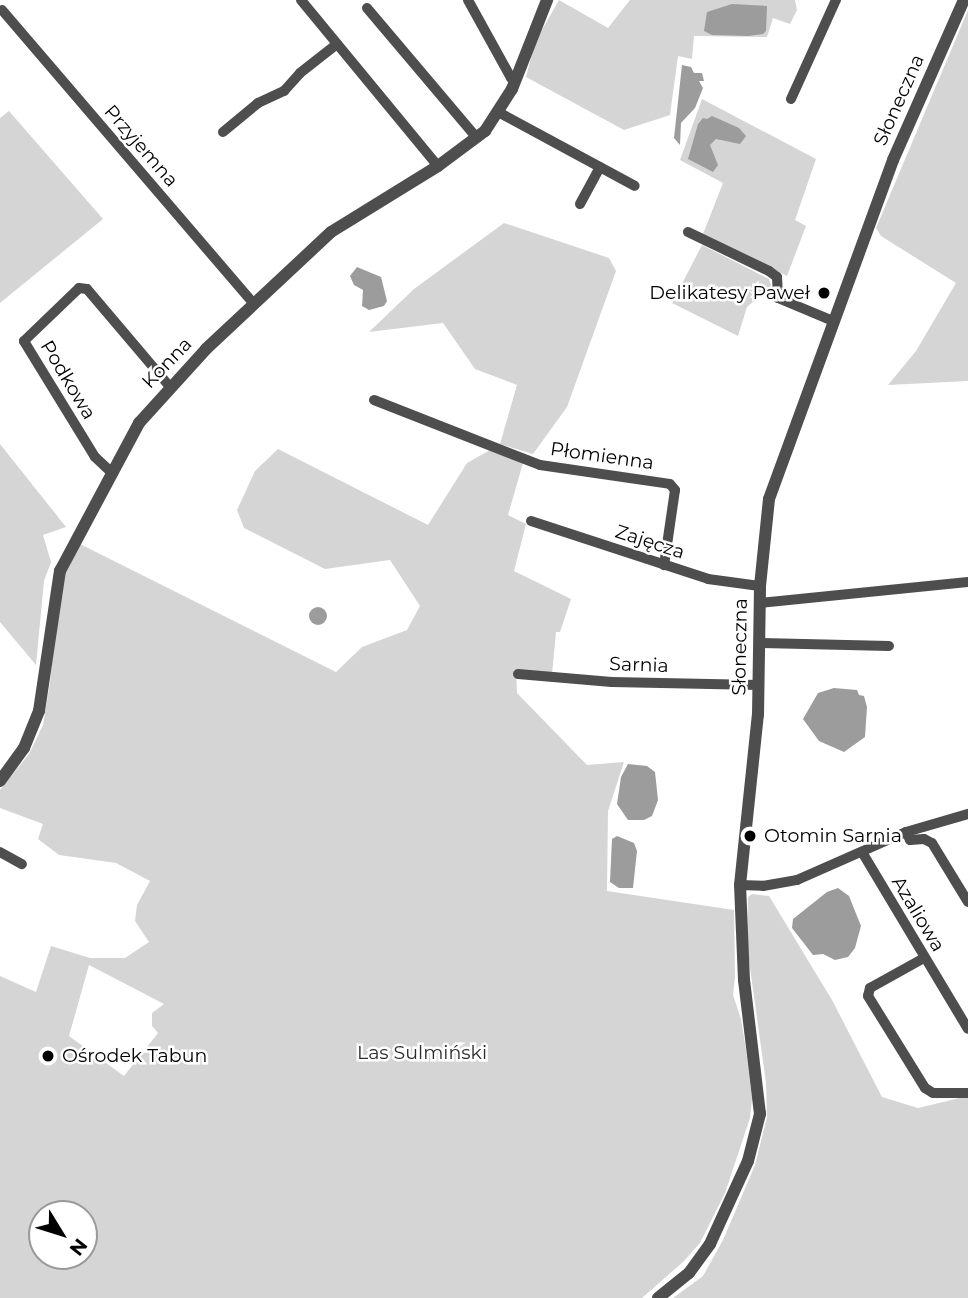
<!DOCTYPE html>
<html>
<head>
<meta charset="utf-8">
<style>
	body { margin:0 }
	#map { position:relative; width:968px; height:1298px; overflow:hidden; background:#fff; font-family:Montserrat,sans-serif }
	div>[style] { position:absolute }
	.green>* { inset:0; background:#d5d5d5 }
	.water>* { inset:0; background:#9c9c9c }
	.round { border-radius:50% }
	.minor>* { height:10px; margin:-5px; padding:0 5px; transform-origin:5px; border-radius:5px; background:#4e4e4e }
	.tertiary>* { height:12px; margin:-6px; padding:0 6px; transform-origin:6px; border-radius:6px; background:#4e4e4e }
	.dots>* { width:19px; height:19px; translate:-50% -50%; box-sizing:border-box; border:4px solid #fff; border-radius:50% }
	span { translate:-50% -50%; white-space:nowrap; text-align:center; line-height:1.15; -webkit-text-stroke:5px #fff; paint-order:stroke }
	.street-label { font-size:19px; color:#000 }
	.poi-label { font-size:19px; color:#000 }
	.right { translate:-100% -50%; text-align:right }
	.left { translate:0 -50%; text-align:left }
	.park-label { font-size:19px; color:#2c2c2c }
	.north { position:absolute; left:28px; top:1200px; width:70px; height:70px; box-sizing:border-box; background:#fff; border:2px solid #999; border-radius:50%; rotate:128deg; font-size:19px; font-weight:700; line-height:28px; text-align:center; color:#000 }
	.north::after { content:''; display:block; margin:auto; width:24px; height:32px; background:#000; clip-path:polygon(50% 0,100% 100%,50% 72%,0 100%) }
</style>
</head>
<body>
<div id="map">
	<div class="green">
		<i style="clip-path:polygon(559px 0,608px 28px,630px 0,795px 0,797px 10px,790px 24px,773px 18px,767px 37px,694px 36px,692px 59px,678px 56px,670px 115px,624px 130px,526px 77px,535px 42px)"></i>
		<i style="clip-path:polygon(968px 10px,968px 381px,888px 385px,916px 351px,956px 283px,881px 236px,876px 228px)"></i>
		<i style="clip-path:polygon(702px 99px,816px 159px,795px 220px,806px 226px,787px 276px,703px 234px,723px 183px,680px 160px)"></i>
		<i style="clip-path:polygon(9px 111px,103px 219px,0 303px,0 118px)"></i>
		<i style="clip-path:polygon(504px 223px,609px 258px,616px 271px,567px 407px,533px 454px,500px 444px,517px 385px,475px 369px,443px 323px,369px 332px,414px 289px)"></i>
		<i style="clip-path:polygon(702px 245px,769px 279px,771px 286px,747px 307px,738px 336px,672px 303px)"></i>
		<i style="clip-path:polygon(0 444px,66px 527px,43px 535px,51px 562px,44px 581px,36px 665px,0 622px)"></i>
		<i style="clip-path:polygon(evenodd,278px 449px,428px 525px,467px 463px,490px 450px,523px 463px,508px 515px,526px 524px,514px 571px,571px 599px,560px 632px,556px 632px,552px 674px,516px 671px,517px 693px,587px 765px,624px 762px,608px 811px,607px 891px,734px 910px,735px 977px,733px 995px,741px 1019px,746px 1050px,752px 1099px,750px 1118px,725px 1193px,700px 1243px,683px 1262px,642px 1298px,0 1298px,0 976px,36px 992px,51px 946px,90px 958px,125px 958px,149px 942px,135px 921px,137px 905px,150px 881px,116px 863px,59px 855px,38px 839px,43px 824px,0 808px,0 790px,29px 754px,43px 725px,50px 683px,60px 583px,80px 544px,336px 672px,362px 647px,407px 630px,420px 606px,390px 560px,325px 569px,244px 528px,237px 510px,255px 471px,278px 449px,89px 965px,164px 1004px,152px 1013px,152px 1026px,158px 1033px,124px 1076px,69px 1036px,89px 965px,278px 449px,42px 1214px,84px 1214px,84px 1256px,42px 1256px,42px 1214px)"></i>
		<i style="clip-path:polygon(752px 894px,769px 896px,832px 1000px,882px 1097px,918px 1108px,968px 1096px,968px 1298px,673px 1298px,703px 1276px,723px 1240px,755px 1165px,767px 1117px,766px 1083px,747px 946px,748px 897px)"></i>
	</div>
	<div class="water">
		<i style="clip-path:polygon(732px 4px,767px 6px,766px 31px,763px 34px,748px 36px,712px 35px,704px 31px,707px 12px)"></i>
		<i style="clip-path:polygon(682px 65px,691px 67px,694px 73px,702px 73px,704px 81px,699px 81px,703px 88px,695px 108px,681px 123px,680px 145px,674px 138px)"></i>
		<i style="clip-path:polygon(712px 116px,739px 128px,746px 136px,740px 144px,716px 139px,710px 145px,718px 165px,713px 172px,688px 159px,698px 124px,703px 118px,707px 119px)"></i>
		<i style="clip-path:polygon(357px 267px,381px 277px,387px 301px,384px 306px,369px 310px,362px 306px,363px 290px,354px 285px,350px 276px)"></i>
		<i class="round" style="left:309px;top:607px;width:18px;height:18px"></i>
		<i style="clip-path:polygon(834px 688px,857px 690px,859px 695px,864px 696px,867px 707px,865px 737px,844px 752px,819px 741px,803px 719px,818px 693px)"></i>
		<i style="clip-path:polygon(628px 764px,647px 766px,655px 772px,658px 800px,652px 816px,644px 820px,628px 820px,617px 804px,621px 777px)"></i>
		<i style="clip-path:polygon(617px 836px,634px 843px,637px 851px,633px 888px,619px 888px,610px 882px,612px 839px)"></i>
		<i style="clip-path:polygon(838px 888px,849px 896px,861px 926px,855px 948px,848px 957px,835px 960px,823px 954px,813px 955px,792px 928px,793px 919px,827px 892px)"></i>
	</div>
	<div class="minor">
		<i style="left:301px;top:0;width:215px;rotate:50.5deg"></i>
		<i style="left:468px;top:0;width:89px;rotate:61.1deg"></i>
		<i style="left:511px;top:78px;width:5px;rotate:22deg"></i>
		<i style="left:367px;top:8px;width:170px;rotate:49.8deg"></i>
		<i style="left:2px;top:10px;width:387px;rotate:49.4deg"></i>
		<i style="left:791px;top:99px;width:109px;rotate:-65.6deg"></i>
		<i style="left:500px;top:113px;width:153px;rotate:28.4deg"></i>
		<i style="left:223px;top:132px;width:45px;rotate:-39.6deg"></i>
		<i style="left:258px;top:103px;width:29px;rotate:-25deg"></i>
		<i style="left:284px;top:91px;width:24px;rotate:-48deg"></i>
		<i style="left:300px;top:73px;width:47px;rotate:-38.1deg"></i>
		<i style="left:580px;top:204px;width:42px;rotate:-61.6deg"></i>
		<i style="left:688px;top:232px;width:90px;rotate:25.7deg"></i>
		<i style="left:769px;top:271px;width:10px;rotate:37deg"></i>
		<i style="left:777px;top:277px;width:21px;rotate:87deg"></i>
		<i style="left:778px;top:298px;width:60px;rotate:22.7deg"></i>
		<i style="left:374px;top:400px;width:178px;rotate:21.4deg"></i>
		<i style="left:540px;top:465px;width:131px;rotate:8.3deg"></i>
		<i style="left:670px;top:484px;width:8px;rotate:50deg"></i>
		<i style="left:675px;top:490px;width:76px;rotate:98.3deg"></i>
		<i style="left:110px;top:471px;width:21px;rotate:-137deg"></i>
		<i style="left:95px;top:457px;width:136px;rotate:-121.5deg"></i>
		<i style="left:24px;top:341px;width:76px;rotate:-43.9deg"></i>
		<i style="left:79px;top:288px;width:8px;rotate:7deg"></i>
		<i style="left:87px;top:289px;width:128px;rotate:49.7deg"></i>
		<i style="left:531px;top:521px;width:186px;rotate:18.1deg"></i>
		<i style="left:708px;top:579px;width:52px;rotate:7.7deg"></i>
		<i style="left:760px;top:603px;width:209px;rotate:-5.8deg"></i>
		<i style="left:759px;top:643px;width:130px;rotate:1.3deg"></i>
		<i style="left:518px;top:674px;width:94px;rotate:4.9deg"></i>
		<i style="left:612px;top:682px;width:147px;rotate:1.2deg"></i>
		<i style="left:906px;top:832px;width:9px;rotate:63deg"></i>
		<i style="left:910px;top:840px;width:14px;rotate:-4deg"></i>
		<i style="left:924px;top:839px;width:9px;rotate:27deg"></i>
		<i style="left:932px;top:843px;width:69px;rotate:58.6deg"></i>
		<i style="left:0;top:852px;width:25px;rotate:29deg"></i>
		<i style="left:862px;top:852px;width:206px;rotate:59.1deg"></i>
		<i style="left:740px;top:885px;width:23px;rotate:2deg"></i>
		<i style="left:763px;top:886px;width:35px;rotate:-10deg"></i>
		<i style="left:797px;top:880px;width:119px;rotate:-23.8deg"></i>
		<i style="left:906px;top:832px;width:65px;rotate:-16.2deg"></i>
		<i style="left:924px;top:958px;width:62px;rotate:150.9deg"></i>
		<i style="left:870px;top:988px;width:8px;rotate:104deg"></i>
		<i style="left:868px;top:996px;width:108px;rotate:58.2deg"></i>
		<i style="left:925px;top:1088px;width:9px;rotate:32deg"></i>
		<i style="left:933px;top:1093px;width:35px"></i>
	</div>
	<div class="tertiary">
		<i style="left:0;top:781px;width:41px;rotate:-54deg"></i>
		<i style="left:24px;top:748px;width:40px;rotate:-68deg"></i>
		<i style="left:39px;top:711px;width:142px;rotate:-81.5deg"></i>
		<i style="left:60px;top:571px;width:168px;rotate:-61.9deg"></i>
		<i style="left:139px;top:423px;width:100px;rotate:-47.8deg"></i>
		<i style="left:206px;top:349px;width:171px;rotate:-43.1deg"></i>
		<i style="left:331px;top:232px;width:126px;rotate:-31.7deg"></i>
		<i style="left:438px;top:166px;width:59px;rotate:-36.7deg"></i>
		<i style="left:485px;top:131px;width:50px;rotate:-57.3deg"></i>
		<i style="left:512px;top:89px;width:96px;rotate:-68.5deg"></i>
		<i style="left:658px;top:1298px;width:40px;rotate:-39deg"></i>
		<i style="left:689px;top:1273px;width:36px;rotate:-54deg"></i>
		<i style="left:710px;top:1244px;width:91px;rotate:-65.4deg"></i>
		<i style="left:748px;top:1161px;width:49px;rotate:-75.7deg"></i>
		<i style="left:760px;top:1114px;width:135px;rotate:-96.8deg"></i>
		<i style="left:744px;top:980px;width:95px;rotate:-92.4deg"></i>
		<i style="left:740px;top:885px;width:171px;rotate:-84deg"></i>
		<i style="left:758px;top:715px;width:129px;rotate:-89.1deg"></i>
		<i style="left:760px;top:586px;width:87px;rotate:-84.1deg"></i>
		<i style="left:769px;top:499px;width:361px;rotate:-69.9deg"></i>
		<i style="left:893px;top:160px;width:175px;rotate:-66.1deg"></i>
	</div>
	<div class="dots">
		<i style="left:824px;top:293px;background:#000"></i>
		<i style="left:750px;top:836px;background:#000"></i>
		<i style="left:48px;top:1056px;background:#000"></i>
	</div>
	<div class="street-label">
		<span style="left:899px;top:100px;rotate:-66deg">Słoneczna</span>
		<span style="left:141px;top:146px;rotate:49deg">Przyjemna</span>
		<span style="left:167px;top:363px;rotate:-46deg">Konna</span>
		<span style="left:68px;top:380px;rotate:59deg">Podkowa</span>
		<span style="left:602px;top:456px;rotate:8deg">Płomienna</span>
		<span style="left:650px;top:542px;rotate:18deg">Zajęcza</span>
		<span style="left:740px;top:647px;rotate:-89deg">Słoneczna</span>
		<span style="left:639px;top:665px;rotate:2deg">Sarnia</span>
		<span style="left:918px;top:914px;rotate:59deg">Azaliowa</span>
	</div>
	<div class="poi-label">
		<span class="right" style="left:810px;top:293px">Delikatesy Paweł</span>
		<span class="left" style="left:764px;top:836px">Otomin Sarnia</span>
		<span class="left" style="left:62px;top:1056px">Ośrodek Tabun</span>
	</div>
	<div class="park-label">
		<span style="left:422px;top:1053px">Las Sulmiński</span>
	</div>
	<div class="north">N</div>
</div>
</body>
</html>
